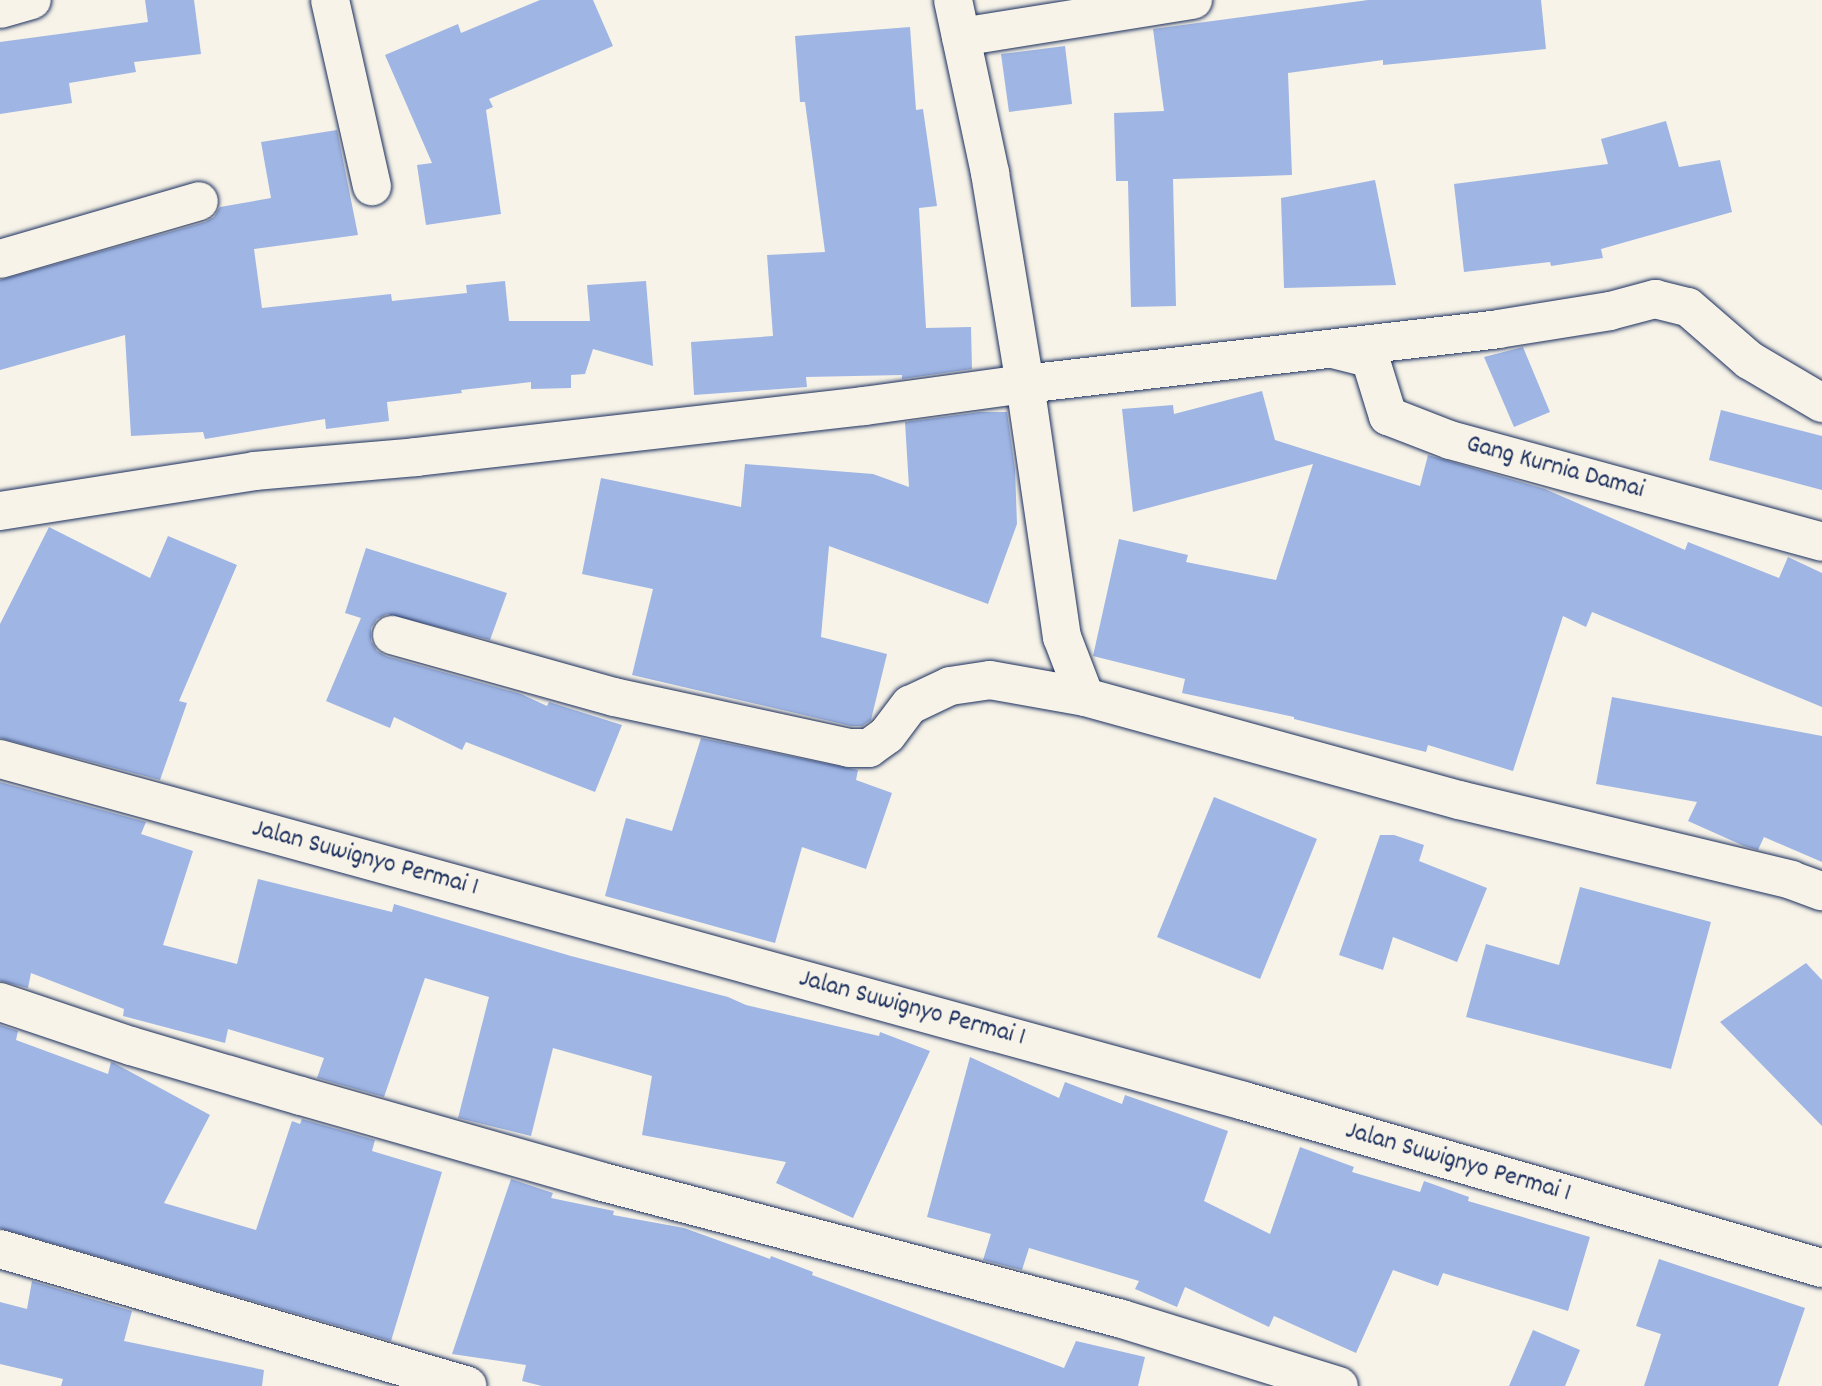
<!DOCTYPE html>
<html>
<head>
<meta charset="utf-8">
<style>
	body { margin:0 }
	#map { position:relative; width:1822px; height:1386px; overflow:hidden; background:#f7f3e8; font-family:Dekko,sans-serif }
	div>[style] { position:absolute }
	.building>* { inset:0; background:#9fb5e3 }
	.roads { filter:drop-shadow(0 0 2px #1b2f5e) drop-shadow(0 0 2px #1b2f5e) }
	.minor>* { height:38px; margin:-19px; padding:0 19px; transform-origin:19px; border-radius:19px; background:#f7f3e8 }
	span { translate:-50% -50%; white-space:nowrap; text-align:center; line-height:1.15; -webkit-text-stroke:5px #f7f3e8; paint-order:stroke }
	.street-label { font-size:26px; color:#1b2f5e }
</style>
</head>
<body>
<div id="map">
	<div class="building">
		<i style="clip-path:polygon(145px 0,194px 0,201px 54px,134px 62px,136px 72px,69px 83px,72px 103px,0 114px,0 42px,148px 22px)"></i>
		<i style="clip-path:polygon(540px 0,593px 0,613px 46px,489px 99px,493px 107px,486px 110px,501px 214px,426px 225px,417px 165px,432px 163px,385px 55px,458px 24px,461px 33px)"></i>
		<i style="clip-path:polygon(1368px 0,1541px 0,1546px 49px,1383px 65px,1383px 60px,1288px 73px,1292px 175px,1173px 179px,1176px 306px,1131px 307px,1128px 181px,1116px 181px,1114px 113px,1164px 111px,1153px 29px)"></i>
		<i style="clip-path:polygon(910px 27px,916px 110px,923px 109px,937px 206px,919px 208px,926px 328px,971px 327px,972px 369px,902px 379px,902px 375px,806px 377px,807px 387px,694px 395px,691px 342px,773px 336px,767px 255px,825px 252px,805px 102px,800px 102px,795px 36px)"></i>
		<i style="clip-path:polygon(1065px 46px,1072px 104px,1009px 112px,1001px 54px)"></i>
		<i style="clip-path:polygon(1666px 121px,1679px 167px,1720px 160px,1732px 212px,1601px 249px,1603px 258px,1551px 266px,1550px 262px,1464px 272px,1454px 184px,1608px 164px,1601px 139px)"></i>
		<i style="clip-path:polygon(337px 130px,358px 235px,254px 249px,262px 308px,391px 294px,392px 301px,467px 293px,466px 285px,505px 281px,509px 321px,590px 321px,587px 285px,646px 281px,653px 366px,593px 349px,585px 374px,571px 375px,571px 388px,531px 389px,531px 382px,461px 390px,462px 393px,387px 402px,389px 421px,326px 429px,325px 419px,205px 439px,203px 432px,131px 436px,125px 335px,0 370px,0 280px,205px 222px,214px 217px,220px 207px,271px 198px,261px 142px)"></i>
		<i style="clip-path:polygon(1375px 180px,1396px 285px,1284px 288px,1281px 198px)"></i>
		<i style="clip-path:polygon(1523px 347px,1550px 412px,1514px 427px,1484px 357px)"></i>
		<i style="clip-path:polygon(1262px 391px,1275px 440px,1420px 486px,1428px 455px,1545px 489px,1685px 550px,1688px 542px,1779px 578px,1788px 557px,1822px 573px,1822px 707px,1592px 612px,1586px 627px,1563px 616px,1513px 771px,1428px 745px,1426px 752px,1294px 719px,1294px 717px,1182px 693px,1185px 679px,1093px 656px,1119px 539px,1188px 555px,1186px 562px,1276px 580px,1313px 464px,1133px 512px,1122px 409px,1173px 405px,1174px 414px)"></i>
		<i style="clip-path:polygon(1721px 410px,1822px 436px,1822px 490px,1709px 460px)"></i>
		<i style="clip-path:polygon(980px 412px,1007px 412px,1015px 469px,1017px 524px,988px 604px,829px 546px,821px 637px,887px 654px,871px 720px,862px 726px,851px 726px,632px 675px,653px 589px,582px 574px,601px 478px,741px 507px,745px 464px,873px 474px,909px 487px,905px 422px)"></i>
		<i style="clip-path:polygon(49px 527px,150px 578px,168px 536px,237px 565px,179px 701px,187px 703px,160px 780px,0 738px,0 624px)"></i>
		<i style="clip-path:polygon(366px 548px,507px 593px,490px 640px,387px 614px,377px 619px,371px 628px,371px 641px,377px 651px,386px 656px,521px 694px,547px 706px,549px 702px,622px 725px,595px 792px,466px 742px,462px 750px,394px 717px,390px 728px,326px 701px,361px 618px,345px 613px)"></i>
		<i style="clip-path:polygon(1612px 697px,1822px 736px,1822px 862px,1764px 837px,1758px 850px,1744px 846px,1688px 821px,1697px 802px,1596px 784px)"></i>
		<i style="clip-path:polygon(701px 738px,858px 770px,856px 780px,892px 793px,866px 869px,802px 847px,775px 943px,605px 896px,626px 818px,672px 831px)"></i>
		<i style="clip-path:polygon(0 782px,146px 822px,141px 834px,193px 851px,163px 945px,237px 964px,258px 879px,392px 912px,394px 904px,571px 956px,728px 997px,746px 1005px,879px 1036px,880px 1032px,930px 1051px,853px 1218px,776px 1183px,786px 1162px,642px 1135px,652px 1076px,553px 1048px,531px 1136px,458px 1118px,489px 997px,425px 978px,384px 1097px,317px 1078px,324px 1058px,228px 1029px,225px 1043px,123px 1016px,124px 1009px,31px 973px,28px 988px,0 981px)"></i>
		<i style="clip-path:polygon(1214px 797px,1317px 839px,1260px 979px,1157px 937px)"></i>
		<i style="clip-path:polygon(1380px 835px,1394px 835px,1424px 845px,1419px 861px,1487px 888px,1457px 962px,1393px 937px,1383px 970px,1339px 955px)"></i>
		<i style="clip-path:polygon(1580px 887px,1711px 922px,1671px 1069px,1466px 1017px,1486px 944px,1559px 965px)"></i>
		<i style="clip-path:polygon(1806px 963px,1822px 980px,1822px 1126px,1720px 1022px)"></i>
		<i style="clip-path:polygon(0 1025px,18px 1031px,16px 1040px,108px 1074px,111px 1062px,114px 1063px,210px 1115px,164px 1203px,256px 1230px,292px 1121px,300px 1124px,302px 1119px,375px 1140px,372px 1151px,442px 1172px,391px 1341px,0 1228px)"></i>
		<i style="clip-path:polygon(970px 1057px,1059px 1098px,1065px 1082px,1122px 1104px,1125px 1095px,1228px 1131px,1204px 1201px,1270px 1234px,1300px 1147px,1354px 1167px,1352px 1172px,1420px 1192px,1424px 1181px,1469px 1197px,1468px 1201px,1590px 1237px,1568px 1311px,1443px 1273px,1438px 1286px,1393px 1270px,1356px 1353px,1274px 1316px,1269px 1327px,1185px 1287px,1177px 1307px,1135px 1289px,1139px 1281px,1029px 1248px,1022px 1270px,983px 1260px,991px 1234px,927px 1217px)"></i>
		<i style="clip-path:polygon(511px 1179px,553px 1193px,551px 1198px,614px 1211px,613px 1215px,684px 1228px,770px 1259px,771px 1256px,813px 1272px,812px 1275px,1064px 1368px,1076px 1341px,1145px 1357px,1138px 1386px,542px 1386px,522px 1381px,526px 1365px,452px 1354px)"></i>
		<i style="clip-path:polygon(1659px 1259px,1805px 1308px,1778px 1386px,1644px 1386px,1661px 1334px,1636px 1326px)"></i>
		<i style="clip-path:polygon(32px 1281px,132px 1311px,124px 1341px,264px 1370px,262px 1386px,61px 1386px,63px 1379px,0 1364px,0 1302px,27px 1309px)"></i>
		<i style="clip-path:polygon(1533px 1330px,1580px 1350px,1565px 1386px,1509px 1386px)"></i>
	</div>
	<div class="roads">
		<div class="minor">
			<i style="left:330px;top:0;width:191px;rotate:77.3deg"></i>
			<i style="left:953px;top:0;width:177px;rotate:77.9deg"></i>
			<i style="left:990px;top:173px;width:214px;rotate:80.6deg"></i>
			<i style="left:1025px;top:384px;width:256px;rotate:81.7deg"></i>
			<i style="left:1062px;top:637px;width:64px;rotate:69deg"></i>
			<i style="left:1085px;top:697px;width:388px;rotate:15.4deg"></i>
			<i style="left:1459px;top:800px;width:342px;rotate:13.5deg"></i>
			<i style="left:1791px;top:880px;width:33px;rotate:20deg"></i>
			<i style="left:0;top:9px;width:33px;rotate:-16deg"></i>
			<i style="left:961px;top:37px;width:235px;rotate:-9.1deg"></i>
			<i style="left:0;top:259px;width:207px;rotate:-16.2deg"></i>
			<i style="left:1333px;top:349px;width:38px;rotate:14deg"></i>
			<i style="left:1370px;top:358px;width:61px;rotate:72.8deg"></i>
			<i style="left:1388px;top:416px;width:66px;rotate:21.2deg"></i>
			<i style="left:1450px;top:440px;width:386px;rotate:15.3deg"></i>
			<i style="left:0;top:511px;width:257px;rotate:-8.9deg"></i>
			<i style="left:254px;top:471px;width:163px;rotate:-4.9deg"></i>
			<i style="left:416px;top:457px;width:451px;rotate:-6.5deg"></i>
			<i style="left:864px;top:406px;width:162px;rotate:-7.8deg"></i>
			<i style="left:1025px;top:384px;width:476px;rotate:-6.6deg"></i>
			<i style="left:1498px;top:329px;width:113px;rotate:-9.1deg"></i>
			<i style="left:1610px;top:311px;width:47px;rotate:-14.9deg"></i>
			<i style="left:1655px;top:299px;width:34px;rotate:14deg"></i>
			<i style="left:1688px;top:307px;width:81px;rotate:41deg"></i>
			<i style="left:1749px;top:360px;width:85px;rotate:30.5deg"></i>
			<i style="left:392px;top:635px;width:230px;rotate:15.6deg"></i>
			<i style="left:614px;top:697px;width:240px;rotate:12.2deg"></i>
			<i style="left:849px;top:748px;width:20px"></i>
			<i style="left:869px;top:748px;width:22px;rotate:-36deg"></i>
			<i style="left:887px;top:735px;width:38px;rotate:-53deg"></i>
			<i style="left:910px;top:705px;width:44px;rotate:-25.4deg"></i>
			<i style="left:950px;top:686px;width:40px;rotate:-8.5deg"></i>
			<i style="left:990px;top:680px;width:97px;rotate:10.1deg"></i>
			<i style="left:0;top:759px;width:1290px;rotate:15.37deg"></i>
			<i style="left:1244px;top:1101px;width:602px;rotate:16.12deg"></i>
			<i style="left:0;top:1002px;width:138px;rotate:18.6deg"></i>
			<i style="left:131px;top:1046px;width:177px;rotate:16.4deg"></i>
			<i style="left:301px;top:1096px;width:310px;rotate:15.9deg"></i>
			<i style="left:599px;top:1181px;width:541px;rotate:14.78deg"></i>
			<i style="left:1122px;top:1319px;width:227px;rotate:17.2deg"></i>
			<i style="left:0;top:1249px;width:487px;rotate:16.3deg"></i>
		</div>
	</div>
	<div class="street-label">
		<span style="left:1555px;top:468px;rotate:15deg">Gang Kurnia Damai</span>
		<span style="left:365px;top:859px;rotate:15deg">Jalan Suwignyo Permai 1</span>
		<span style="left:912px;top:1009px;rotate:15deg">Jalan Suwignyo Permai 1</span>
		<span style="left:1458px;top:1163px;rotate:16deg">Jalan Suwignyo Permai 1</span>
	</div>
</div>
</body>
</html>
